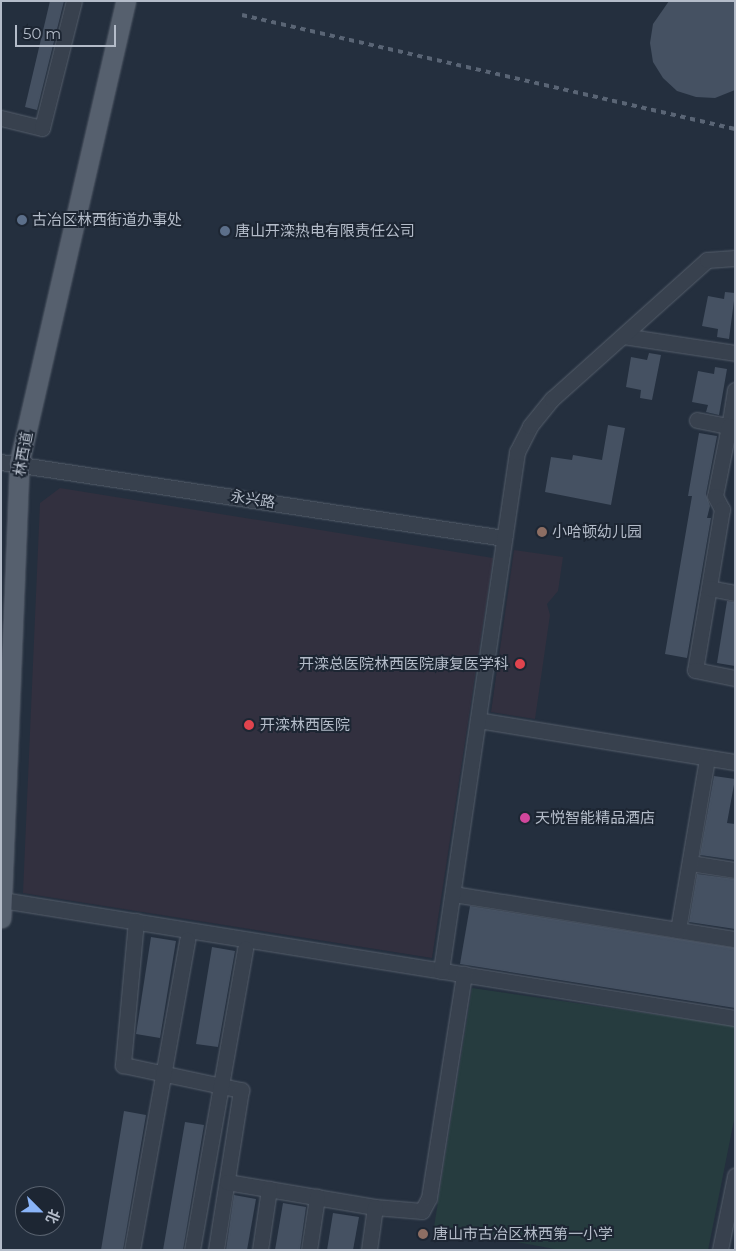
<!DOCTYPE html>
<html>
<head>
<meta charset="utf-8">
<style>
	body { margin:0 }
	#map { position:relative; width:736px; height:1251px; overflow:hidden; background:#242f3e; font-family:Montserrat,"Noto Sans SC",sans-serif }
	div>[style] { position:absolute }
	.medical>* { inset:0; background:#32303f }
	.green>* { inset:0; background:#263c3f }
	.building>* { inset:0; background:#455162 }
	.roads { filter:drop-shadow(0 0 1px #565f6c) drop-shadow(0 0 1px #565f6c) }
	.minor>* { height:15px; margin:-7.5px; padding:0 7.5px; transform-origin:7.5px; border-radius:7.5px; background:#38414e }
	.major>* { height:19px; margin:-9.5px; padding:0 9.5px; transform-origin:9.5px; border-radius:9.5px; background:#56606e }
	.rail>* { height:4px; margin-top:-2px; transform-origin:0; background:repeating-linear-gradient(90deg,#5a6575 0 5px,transparent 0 10px) }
	.dots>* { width:14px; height:14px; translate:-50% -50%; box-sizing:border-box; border:2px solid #1d2633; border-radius:50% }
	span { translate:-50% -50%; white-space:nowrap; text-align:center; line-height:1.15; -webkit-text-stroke:4px #1d2633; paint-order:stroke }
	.poi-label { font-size:15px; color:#b4bcc9 }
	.left { translate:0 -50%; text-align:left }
	.right { translate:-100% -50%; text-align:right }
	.street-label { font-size:15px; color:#b4bcc9 }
	.frame { position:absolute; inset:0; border:2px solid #b4bcc9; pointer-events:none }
	.north { position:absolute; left:15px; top:1186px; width:50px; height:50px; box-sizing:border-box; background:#1d2633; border:1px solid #59626f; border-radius:50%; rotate:113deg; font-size:14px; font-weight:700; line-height:20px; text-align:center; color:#b4bcc9 }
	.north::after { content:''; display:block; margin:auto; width:18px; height:22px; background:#8ab4f8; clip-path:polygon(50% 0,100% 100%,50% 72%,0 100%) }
	.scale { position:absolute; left:15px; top:25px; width:101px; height:22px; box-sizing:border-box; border:2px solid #b4bcc9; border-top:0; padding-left:6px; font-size:15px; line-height:18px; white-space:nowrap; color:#b4bcc9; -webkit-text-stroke:4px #1d2633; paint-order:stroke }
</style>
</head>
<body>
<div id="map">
	<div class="medical">
		<i style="clip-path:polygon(60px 488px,493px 558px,432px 958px,23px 893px,40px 503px)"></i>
		<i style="clip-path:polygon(514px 550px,563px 557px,558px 591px,547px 604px,550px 615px,535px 719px,491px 712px)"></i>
	</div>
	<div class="green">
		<i style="clip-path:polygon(472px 988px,735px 1026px,735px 1115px,708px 1250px,560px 1250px,434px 1227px)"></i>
	</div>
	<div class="building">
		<i style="clip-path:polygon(50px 1px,64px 1px,37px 110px,25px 107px)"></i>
		<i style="clip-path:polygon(669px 1px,735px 1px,735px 90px,715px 98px,696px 97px,677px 91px,663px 78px,653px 62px,650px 43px,653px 24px)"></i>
		<i style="clip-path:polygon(725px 292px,735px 293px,729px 339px,717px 337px,718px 329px,702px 326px,708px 296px,724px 299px)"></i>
		<i style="clip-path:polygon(649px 353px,661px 355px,652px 400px,640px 398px,641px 390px,626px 387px,631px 357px,647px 360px)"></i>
		<i style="clip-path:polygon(715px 367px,727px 369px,719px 415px,706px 412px,708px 405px,692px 402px,698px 371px,714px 374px)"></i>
		<i style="clip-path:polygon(608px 425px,625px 428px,611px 505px,545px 492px,551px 457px,572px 460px,573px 455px,602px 460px)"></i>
		<i style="clip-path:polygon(699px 433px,717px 436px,706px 494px,710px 506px,707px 518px,711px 518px,687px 658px,665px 654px,692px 496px,688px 496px)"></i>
		<i style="clip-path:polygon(727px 601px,735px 602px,735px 666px,717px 663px)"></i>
		<i style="clip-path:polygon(714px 776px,735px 779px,727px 823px,735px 824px,735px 860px,700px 855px)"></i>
		<i style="clip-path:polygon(697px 874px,735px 879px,735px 929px,689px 922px)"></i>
		<i style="clip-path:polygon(470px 906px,735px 948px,735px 1008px,460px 964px)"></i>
		<i style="clip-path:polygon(151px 937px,176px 941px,160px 1038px,136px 1034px)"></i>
		<i style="clip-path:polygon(212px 947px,235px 951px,218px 1047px,196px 1044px)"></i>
		<i style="clip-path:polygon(124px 1111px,146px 1115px,123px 1250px,101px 1250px)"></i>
		<i style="clip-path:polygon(185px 1122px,204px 1125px,183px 1250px,163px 1250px)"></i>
		<i style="clip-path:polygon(234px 1195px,256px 1199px,247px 1250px,226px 1250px)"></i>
		<i style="clip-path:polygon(283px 1203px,306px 1207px,300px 1250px,275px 1250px)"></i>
		<i style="clip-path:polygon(333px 1213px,359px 1217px,353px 1250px,327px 1250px)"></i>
	</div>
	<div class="roads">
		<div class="minor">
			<i style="left:1px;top:118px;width:42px;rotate:13.7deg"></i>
			<i style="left:42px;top:128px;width:131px;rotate:-75.9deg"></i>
			<i style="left:623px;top:336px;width:113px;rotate:8.6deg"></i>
			<i style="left:735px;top:390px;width:36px;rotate:99deg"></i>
			<i style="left:729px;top:426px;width:6px;rotate:9deg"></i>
			<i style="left:697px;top:420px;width:33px;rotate:11deg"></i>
			<i style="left:729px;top:426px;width:71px;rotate:101.3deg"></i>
			<i style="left:715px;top:496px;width:15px;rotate:62deg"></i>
			<i style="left:722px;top:509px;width:163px;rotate:99.5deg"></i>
			<i style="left:695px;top:670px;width:41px;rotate:11.3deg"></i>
			<i style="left:1px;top:462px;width:509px;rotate:8.59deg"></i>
			<i style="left:709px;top:588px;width:26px;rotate:11deg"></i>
			<i style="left:478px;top:720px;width:260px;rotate:9.3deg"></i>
			<i style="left:690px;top:863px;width:46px;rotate:8.8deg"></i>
			<i style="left:453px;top:894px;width:286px;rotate:9.1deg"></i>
			<i style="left:2px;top:900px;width:742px;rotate:9.15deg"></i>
			<i style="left:136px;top:921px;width:145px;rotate:95.2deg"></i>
			<i style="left:123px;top:1065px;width:121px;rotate:12deg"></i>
			<i style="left:241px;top:1090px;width:162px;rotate:98.9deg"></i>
			<i style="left:678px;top:930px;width:174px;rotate:-80.4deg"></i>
			<i style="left:441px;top:971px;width:525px;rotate:-81.67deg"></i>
			<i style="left:517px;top:452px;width:29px;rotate:-63deg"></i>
			<i style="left:530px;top:426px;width:35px;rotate:-51deg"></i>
			<i style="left:552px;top:399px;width:208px;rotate:-41.9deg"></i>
			<i style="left:707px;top:260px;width:28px;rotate:-4deg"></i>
			<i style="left:227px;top:1182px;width:150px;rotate:9.6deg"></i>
			<i style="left:375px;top:1207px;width:47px;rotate:4.9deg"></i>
			<i style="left:422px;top:1211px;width:15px;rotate:-62deg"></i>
			<i style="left:429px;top:1198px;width:227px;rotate:-81.1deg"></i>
			<i style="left:132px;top:1250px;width:315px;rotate:-79.9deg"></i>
			<i style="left:192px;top:1250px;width:306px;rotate:-80deg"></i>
			<i style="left:260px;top:1250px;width:62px;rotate:-81.6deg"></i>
			<i style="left:309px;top:1250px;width:54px;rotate:-81.4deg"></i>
			<i style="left:369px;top:1250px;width:43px;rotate:-82.1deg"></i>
			<i style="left:720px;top:1250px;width:76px;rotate:-78.5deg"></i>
		</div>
		<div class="major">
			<i style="left:1px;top:918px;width:455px;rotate:-87.7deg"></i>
			<i style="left:19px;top:463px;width:474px;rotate:-77deg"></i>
		</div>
	</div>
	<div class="rail">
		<i style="left:242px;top:15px;width:506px;rotate:13.02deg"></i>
	</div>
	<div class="dots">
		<i style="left:22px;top:220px;background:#5c6f8a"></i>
		<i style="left:225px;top:231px;background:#5c6f8a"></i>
		<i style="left:542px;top:532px;background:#8d6e63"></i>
		<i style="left:520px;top:664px;background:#e0444e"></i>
		<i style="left:249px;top:725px;background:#e0444e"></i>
		<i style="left:525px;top:818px;background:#d1479c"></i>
		<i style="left:423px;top:1234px;background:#8d6e63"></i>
	</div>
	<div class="poi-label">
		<span class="left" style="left:32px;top:220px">古冶区林西街道办事处</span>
		<span class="left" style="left:235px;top:231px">唐山开滦热电有限责任公司</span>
		<span class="left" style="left:552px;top:532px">小哈顿幼儿园</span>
		<span class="right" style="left:509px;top:664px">开滦总医院林西医院康复医学科</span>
		<span class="left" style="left:260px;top:725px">开滦林西医院</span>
		<span class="left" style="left:535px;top:818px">天悦智能精品酒店</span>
		<span class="left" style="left:433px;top:1234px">唐山市古冶区林西第一小学</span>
	</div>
	<div class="street-label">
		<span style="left:23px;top:454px;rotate:-80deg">林西道</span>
		<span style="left:253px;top:499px;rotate:9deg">永兴路</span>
	</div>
	<div class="frame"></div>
	<div class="north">北</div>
	<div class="scale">50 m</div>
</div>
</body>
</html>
